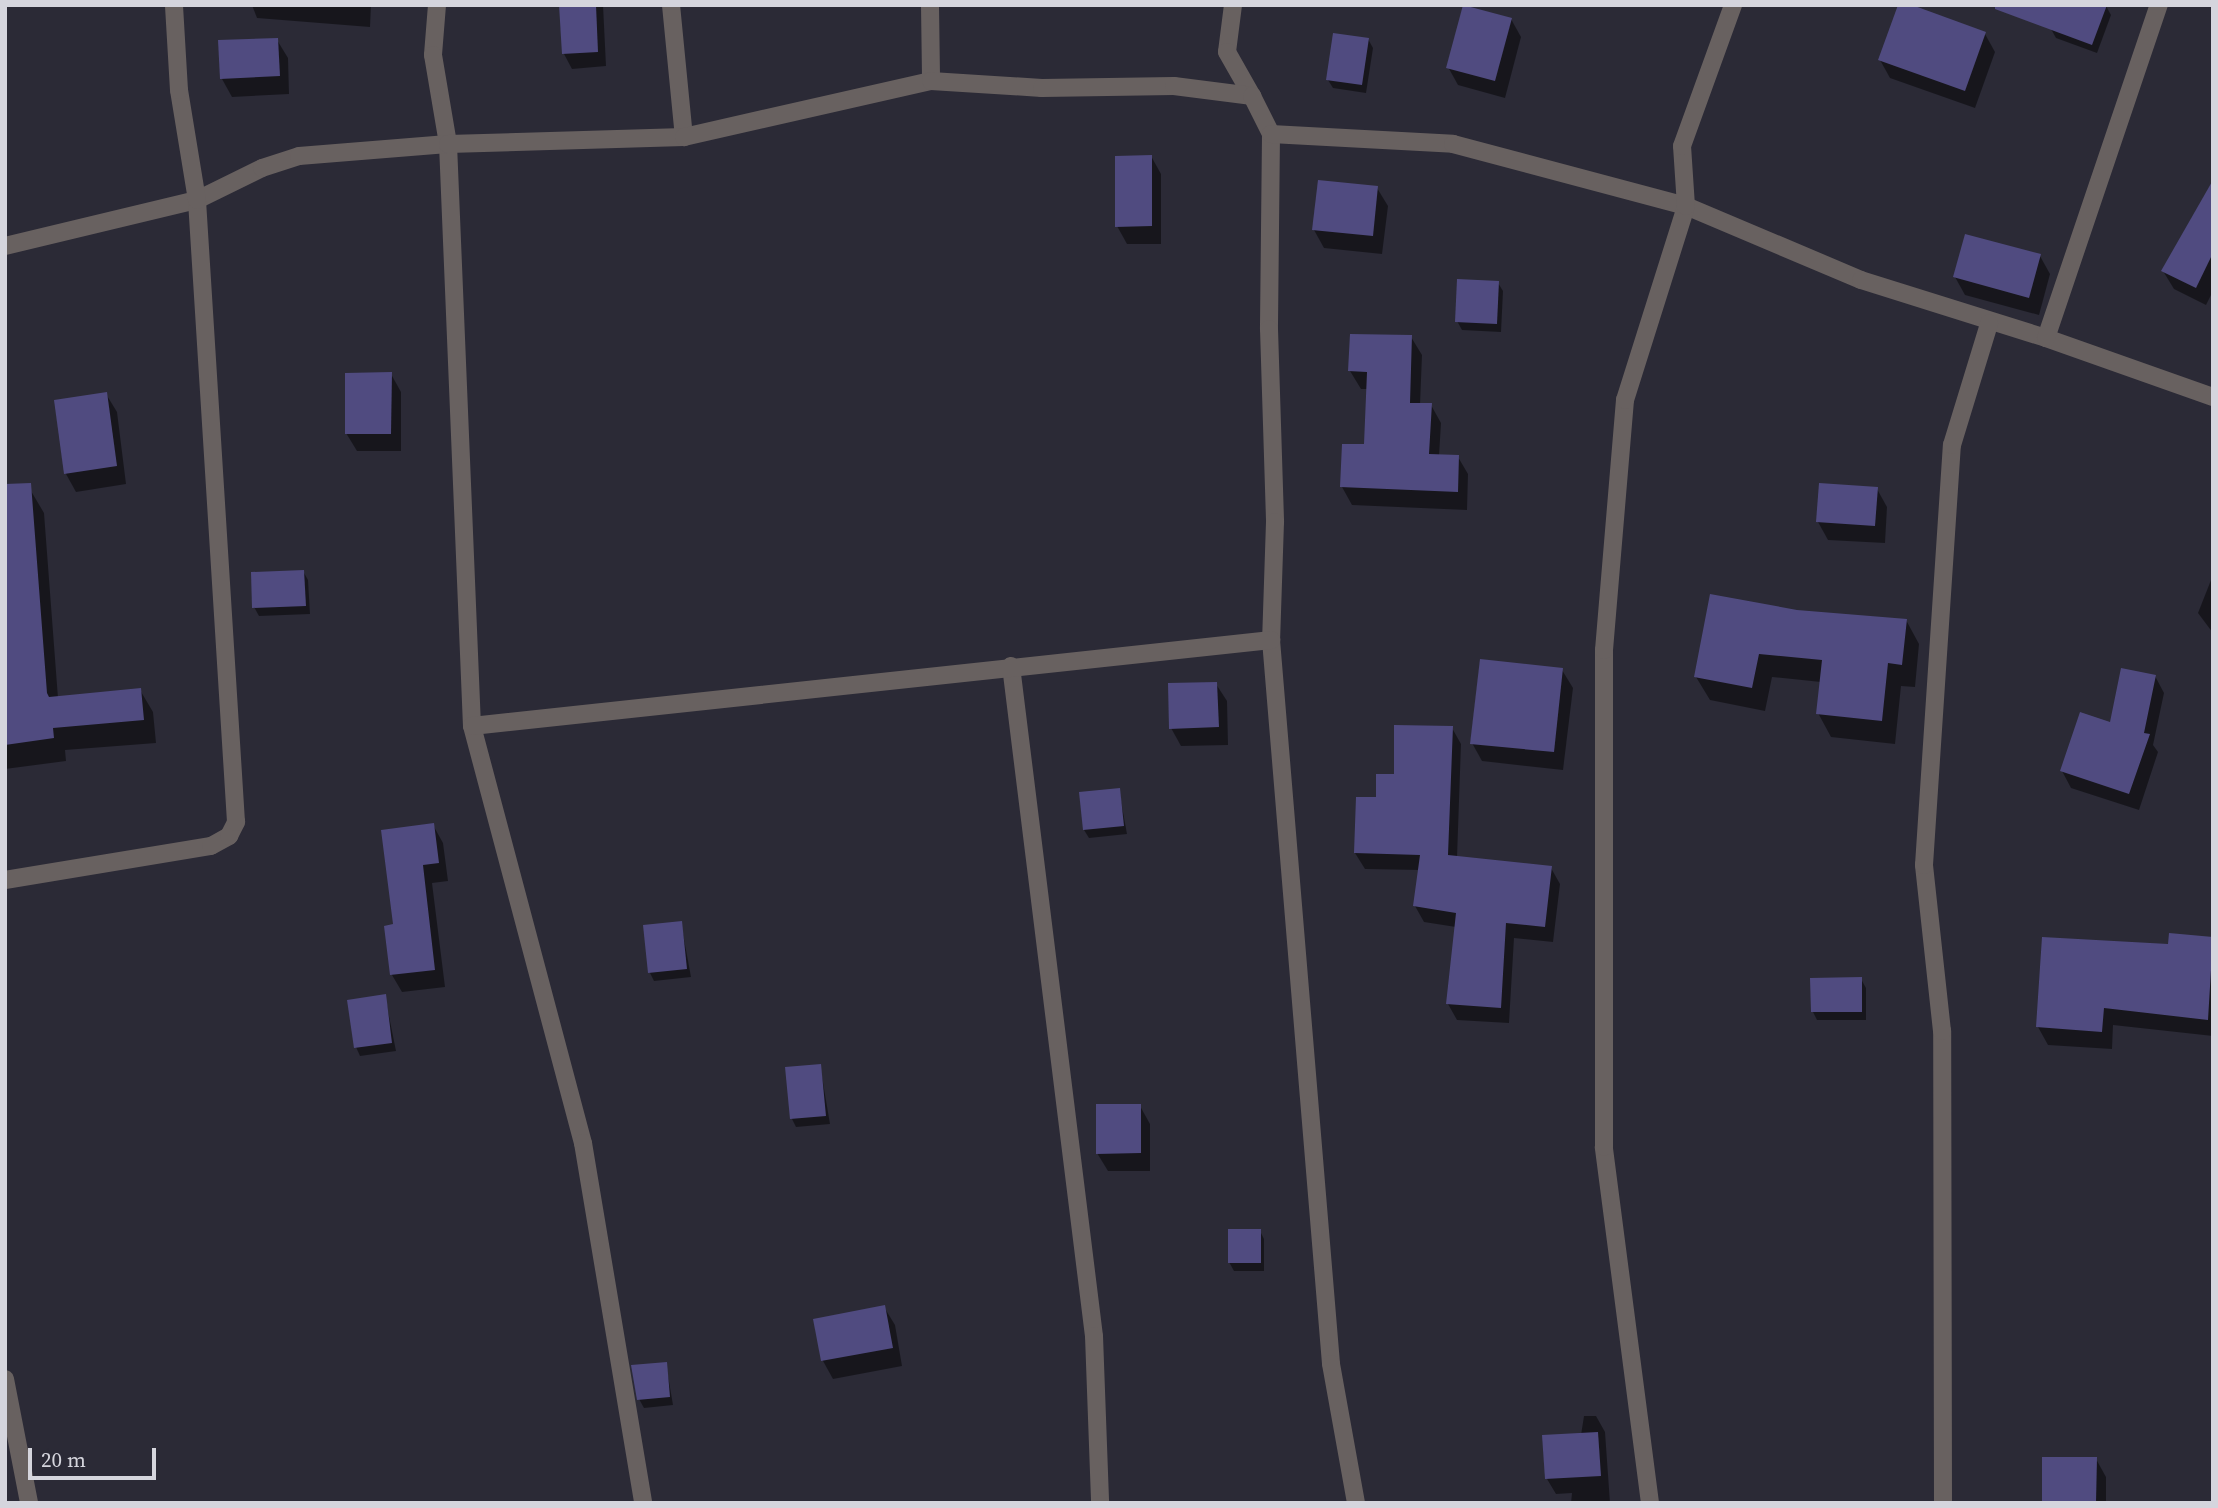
<!DOCTYPE html>
<html>
<head>
<meta charset="utf-8">
<style>
	body { margin:0 }
	#map { position:relative; width:2218px; height:1508px; overflow:hidden; background:#2b2a36; font-family:"Source Serif 4",serif }
	div>[style] { position:absolute }
	.shadow>* { inset:0; background:#0007 }
	.building>* { inset:0; background:#504b80 }
	.minor>* { height:18px; margin:-9px; padding:0 9px; transform-origin:9px; border-radius:9px; background:#686160 }
	span { translate:-50% -50%; white-space:nowrap; text-align:center; line-height:1.15; -webkit-text-stroke:5px #2b2a36; paint-order:stroke }
	.frame { position:absolute; inset:0; border:7px solid #d5d5dd; pointer-events:none }
	.scale { position:absolute; left:28px; top:1448px; width:128px; height:32px; box-sizing:border-box; border:4px solid #d5d5dd; border-top:0; padding-left:9px; font-size:21px; line-height:24px; white-space:nowrap; color:#d5d5dd; -webkit-text-stroke:5px #2b2a36; paint-order:stroke }
</style>
</head>
<body>
<div id="map">
	<div class="shadow">
		<i style="clip-path:polygon(252px 5px,371px 5px,370px 27px,257px 18px)"></i>
		<i style="clip-path:polygon(561px 5px,603px 5px,606px 66px,572px 69px,564px 54px)"></i>
		<i style="clip-path:polygon(2106px 6px,2111px 15px,2097px 53px,2056px 38px,2051px 29px)"></i>
		<i style="clip-path:polygon(1511px 19px,1521px 37px,1505px 98px,1458px 85px,1448px 67px)"></i>
		<i style="clip-path:polygon(1985px 34px,1995px 52px,1975px 108px,1890px 78px,1880px 60px)"></i>
		<i style="clip-path:polygon(1368px 39px,1373px 48px,1366px 93px,1333px 88px,1328px 80px)"></i>
		<i style="clip-path:polygon(277px 40px,288px 58px,289px 94px,232px 97px,222px 79px)"></i>
		<i style="clip-path:polygon(1151px 156px,1161px 174px,1161px 244px,1127px 244px,1117px 226px)"></i>
		<i style="clip-path:polygon(2213px 186px,2213px 291px,2206px 305px,2174px 289px,2163px 271px)"></i>
		<i style="clip-path:polygon(1377px 188px,1388px 206px,1382px 254px,1324px 248px,1314px 230px)"></i>
		<i style="clip-path:polygon(2040px 256px,2050px 274px,2039px 315px,1965px 295px,1955px 277px)"></i>
		<i style="clip-path:polygon(1498px 283px,1503px 291px,1501px 332px,1462px 330px,1457px 321px)"></i>
		<i style="clip-path:polygon(1411px 337px,1422px 355px,1420px 405px,1431px 405px,1441px 423px,1439px 456px,1458px 457px,1468px 474px,1467px 510px,1352px 505px,1342px 487px,1365px 446px,1368px 389px,1361px 389px,1350px 371px)"></i>
		<i style="clip-path:polygon(391px 374px,401px 392px,401px 451px,357px 451px,346px 433px)"></i>
		<i style="clip-path:polygon(106px 394px,117px 412px,126px 484px,76px 492px,66px 474px)"></i>
		<i style="clip-path:polygon(1877px 489px,1887px 507px,1885px 543px,1828px 540px,1818px 522px)"></i>
		<i style="clip-path:polygon(5px 491px,31px 491px,44px 513px,58px 698px,140px 690px,153px 712px,156px 743px,65px 750px,66px 761px,5px 769px)"></i>
		<i style="clip-path:polygon(303px 571px,308px 580px,310px 614px,259px 616px,254px 607px)"></i>
		<i style="clip-path:polygon(2213px 575px,2213px 633px,2198px 613px)"></i>
		<i style="clip-path:polygon(1796px 612px,1906px 620px,1919px 644px,1915px 687px,1901px 686px,1895px 744px,1831px 737px,1818px 713px,1821px 682px,1772px 677px,1765px 711px,1710px 700px,1696px 677px)"></i>
		<i style="clip-path:polygon(1562px 670px,1573px 688px,1563px 770px,1482px 761px,1472px 743px)"></i>
		<i style="clip-path:polygon(2155px 676px,2164px 693px,2153px 745px,2158px 752px,2139px 810px,2071px 788px,2062px 771px)"></i>
		<i style="clip-path:polygon(1216px 684px,1227px 701px,1228px 745px,1181px 746px,1171px 728px)"></i>
		<i style="clip-path:polygon(1452px 728px,1461px 744px,1457px 858px,1551px 868px,1560px 884px,1553px 942px,1514px 938px,1509px 1023px,1457px 1020px,1448px 1004px,1456px 927px,1424px 922px,1415px 906px,1420px 870px,1365px 869px,1355px 853px,1377px 799px,1396px 776px)"></i>
		<i style="clip-path:polygon(1119px 790px,1127px 834px,1089px 838px,1084px 830px)"></i>
		<i style="clip-path:polygon(433px 825px,443px 843px,448px 881px,432px 883px,445px 987px,402px 992px,392px 975px,395px 926px)"></i>
		<i style="clip-path:polygon(681px 923px,691px 977px,654px 981px,650px 973px)"></i>
		<i style="clip-path:polygon(2213px 939px,2213px 1036px,2113px 1025px,2112px 1049px,2048px 1045px,2038px 1027px,2169px 946px)"></i>
		<i style="clip-path:polygon(1861px 979px,1866px 988px,1866px 1020px,1817px 1020px,1813px 1012px)"></i>
		<i style="clip-path:polygon(385px 996px,396px 1051px,360px 1056px,356px 1047px)"></i>
		<i style="clip-path:polygon(820px 1065px,830px 1124px,796px 1127px,792px 1119px)"></i>
		<i style="clip-path:polygon(1140px 1106px,1150px 1124px,1150px 1171px,1108px 1171px,1097px 1153px)"></i>
		<i style="clip-path:polygon(1260px 1231px,1264px 1239px,1264px 1271px,1234px 1271px,1229px 1262px)"></i>
		<i style="clip-path:polygon(884px 1307px,895px 1325px,902px 1366px,833px 1379px,823px 1361px,815px 1320px)"></i>
		<i style="clip-path:polygon(666px 1364px,673px 1405px,644px 1408px,639px 1399px)"></i>
		<i style="clip-path:polygon(1584px 1416px,1596px 1416px,1605px 1432px,1610px 1503px,1571px 1503px,1572px 1493px,1556px 1494px,1547px 1479px,1581px 1435px)"></i>
		<i style="clip-path:polygon(2096px 1459px,2106px 1477px,2106px 1503px,2044px 1503px)"></i>
	</div>
	<div class="building">
		<i style="clip-path:polygon(559px 5px,596px 5px,598px 52px,562px 54px)"></i>
		<i style="clip-path:polygon(1463px 5px,1512px 18px,1495px 81px,1446px 68px)"></i>
		<i style="clip-path:polygon(1898px 5px,1912px 5px,1986px 32px,1965px 91px,1878px 60px)"></i>
		<i style="clip-path:polygon(1995px 5px,2107px 5px,2092px 45px,1995px 9px)"></i>
		<i style="clip-path:polygon(1333px 33px,1369px 38px,1362px 85px,1326px 80px)"></i>
		<i style="clip-path:polygon(278px 38px,280px 76px,220px 79px,218px 40px)"></i>
		<i style="clip-path:polygon(1152px 155px,1152px 226px,1115px 227px,1115px 156px)"></i>
		<i style="clip-path:polygon(1318px 180px,1378px 186px,1373px 236px,1312px 230px)"></i>
		<i style="clip-path:polygon(2213px 180px,2213px 253px,2196px 288px,2161px 271px)"></i>
		<i style="clip-path:polygon(1965px 234px,2041px 254px,2029px 298px,1953px 277px)"></i>
		<i style="clip-path:polygon(1457px 279px,1499px 281px,1497px 324px,1455px 322px)"></i>
		<i style="clip-path:polygon(1350px 334px,1412px 335px,1410px 403px,1432px 403px,1429px 454px,1459px 455px,1458px 492px,1340px 487px,1342px 444px,1364px 444px,1367px 372px,1348px 371px)"></i>
		<i style="clip-path:polygon(392px 372px,391px 434px,345px 434px,345px 373px)"></i>
		<i style="clip-path:polygon(107px 392px,117px 466px,64px 474px,54px 400px)"></i>
		<i style="clip-path:polygon(31px 483px,47px 693px,49px 697px,141px 688px,144px 720px,53px 728px,54px 738px,5px 745px,5px 484px)"></i>
		<i style="clip-path:polygon(1819px 483px,1878px 487px,1875px 526px,1816px 522px)"></i>
		<i style="clip-path:polygon(304px 570px,306px 606px,252px 608px,251px 572px)"></i>
		<i style="clip-path:polygon(1710px 594px,1797px 610px,1907px 619px,1902px 665px,1888px 663px,1882px 721px,1816px 714px,1822px 660px,1759px 654px,1752px 688px,1694px 677px)"></i>
		<i style="clip-path:polygon(1480px 659px,1563px 668px,1554px 752px,1470px 744px)"></i>
		<i style="clip-path:polygon(2121px 668px,2156px 675px,2144px 733px,2150px 734px,2129px 794px,2060px 771px,2080px 712px,2110px 722px)"></i>
		<i style="clip-path:polygon(1217px 682px,1219px 727px,1169px 729px,1168px 683px)"></i>
		<i style="clip-path:polygon(1394px 725px,1453px 726px,1448px 855px,1552px 866px,1545px 927px,1506px 923px,1501px 1008px,1446px 1004px,1456px 913px,1413px 906px,1420px 855px,1354px 853px,1356px 797px,1376px 797px,1376px 774px,1394px 774px)"></i>
		<i style="clip-path:polygon(1120px 788px,1124px 826px,1083px 830px,1079px 792px)"></i>
		<i style="clip-path:polygon(434px 823px,439px 863px,423px 865px,435px 970px,390px 975px,384px 926px,393px 924px,381px 830px)"></i>
		<i style="clip-path:polygon(682px 921px,687px 969px,648px 973px,643px 925px)"></i>
		<i style="clip-path:polygon(2169px 933px,2213px 937px,2208px 1020px,2104px 1008px,2102px 1032px,2036px 1027px,2042px 937px,2168px 944px)"></i>
		<i style="clip-path:polygon(1862px 977px,1862px 1012px,1811px 1012px,1810px 978px)"></i>
		<i style="clip-path:polygon(386px 994px,392px 1043px,354px 1048px,347px 1000px)"></i>
		<i style="clip-path:polygon(821px 1064px,826px 1116px,790px 1119px,785px 1067px)"></i>
		<i style="clip-path:polygon(1096px 1104px,1141px 1104px,1141px 1153px,1096px 1154px)"></i>
		<i style="clip-path:polygon(1228px 1229px,1261px 1229px,1261px 1263px,1228px 1263px)"></i>
		<i style="clip-path:polygon(885px 1305px,893px 1348px,821px 1361px,813px 1319px)"></i>
		<i style="clip-path:polygon(667px 1362px,670px 1397px,637px 1400px,631px 1365px)"></i>
		<i style="clip-path:polygon(1598px 1432px,1601px 1476px,1545px 1479px,1542px 1435px)"></i>
		<i style="clip-path:polygon(2042px 1457px,2097px 1457px,2096px 1503px,2042px 1503px)"></i>
	</div>
	<div class="minor">
		<i style="left:437px;top:5px;width:50px;rotate:94.6deg"></i>
		<i style="left:433px;top:55px;width:90px;rotate:80.4deg"></i>
		<i style="left:448px;top:144px;width:582px;rotate:87.64deg"></i>
		<i style="left:472px;top:726px;width:432px;rotate:75.1deg"></i>
		<i style="left:583px;top:1143px;width:365px;rotate:80.5deg"></i>
		<i style="left:671px;top:5px;width:133px;rotate:84.4deg"></i>
		<i style="left:930px;top:5px;width:76px;rotate:89.2deg"></i>
		<i style="left:1233px;top:5px;width:47px;rotate:97.3deg"></i>
		<i style="left:1227px;top:52px;width:51px;rotate:60.4deg"></i>
		<i style="left:1271px;top:134px;width:195px;rotate:90.6deg"></i>
		<i style="left:1269px;top:329px;width:193px;rotate:88.2deg"></i>
		<i style="left:1275px;top:522px;width:118px;rotate:91.9deg"></i>
		<i style="left:1271px;top:640px;width:726px;rotate:85.26deg"></i>
		<i style="left:1331px;top:1364px;width:141px;rotate:79.8deg"></i>
		<i style="left:5px;top:246px;width:197px;rotate:-13.5deg"></i>
		<i style="left:197px;top:200px;width:72px;rotate:-26.2deg"></i>
		<i style="left:262px;top:168px;width:39px;rotate:-18deg"></i>
		<i style="left:299px;top:156px;width:149px;rotate:-4.6deg"></i>
		<i style="left:448px;top:144px;width:236px;rotate:-1.7deg"></i>
		<i style="left:684px;top:137px;width:253px;rotate:-12.8deg"></i>
		<i style="left:931px;top:81px;width:111px;rotate:3.6deg"></i>
		<i style="left:1042px;top:88px;width:132px;rotate:-0.9deg"></i>
		<i style="left:1174px;top:86px;width:79px;rotate:7.3deg"></i>
		<i style="left:1252px;top:96px;width:42px;rotate:63.4deg"></i>
		<i style="left:1271px;top:134px;width:182px;rotate:3.1deg"></i>
		<i style="left:1453px;top:144px;width:241px;rotate:14.9deg"></i>
		<i style="left:1686px;top:206px;width:190px;rotate:22.9deg"></i>
		<i style="left:1861px;top:280px;width:194px;rotate:17.4deg"></i>
		<i style="left:2046px;top:338px;width:177px;rotate:19.5deg"></i>
		<i style="left:2046px;top:338px;width:352px;rotate:-71.3deg"></i>
		<i style="left:1011px;top:666px;width:675px;rotate:82.94deg"></i>
		<i style="left:1094px;top:1336px;width:167px;rotate:87.9deg"></i>
		<i style="left:472px;top:726px;width:804px;rotate:-6.14deg"></i>
		<i style="left:5px;top:880px;width:209px;rotate:-9.4deg"></i>
		<i style="left:211px;top:846px;width:21px;rotate:-29deg"></i>
		<i style="left:229px;top:836px;width:16px;rotate:-63deg"></i>
		<i style="left:236px;top:822px;width:623px;rotate:-93.59deg"></i>
		<i style="left:197px;top:200px;width:111px;rotate:-99.3deg"></i>
		<i style="left:179px;top:90px;width:85px;rotate:-93.4deg"></i>
		<i style="left:5px;top:1379px;width:126px;rotate:79deg"></i>
		<i style="left:1650px;top:1503px;width:359px;rotate:-97.4deg"></i>
		<i style="left:1604px;top:1147px;width:497px;rotate:-90deg"></i>
		<i style="left:1604px;top:650px;width:251px;rotate:-85.2deg"></i>
		<i style="left:1625px;top:400px;width:203px;rotate:-72.5deg"></i>
		<i style="left:1686px;top:206px;width:60px;rotate:-93.8deg"></i>
		<i style="left:1682px;top:146px;width:150px;rotate:-70.1deg"></i>
		<i style="left:1943px;top:1503px;width:472px;rotate:-90.1deg"></i>
		<i style="left:1942px;top:1031px;width:167px;rotate:-96.2deg"></i>
		<i style="left:1924px;top:865px;width:421px;rotate:-86.2deg"></i>
		<i style="left:1952px;top:445px;width:127px;rotate:-73deg"></i>
	</div>
	<div class="frame"></div>
	<div class="scale">20 m</div>
</div>
</body>
</html>
